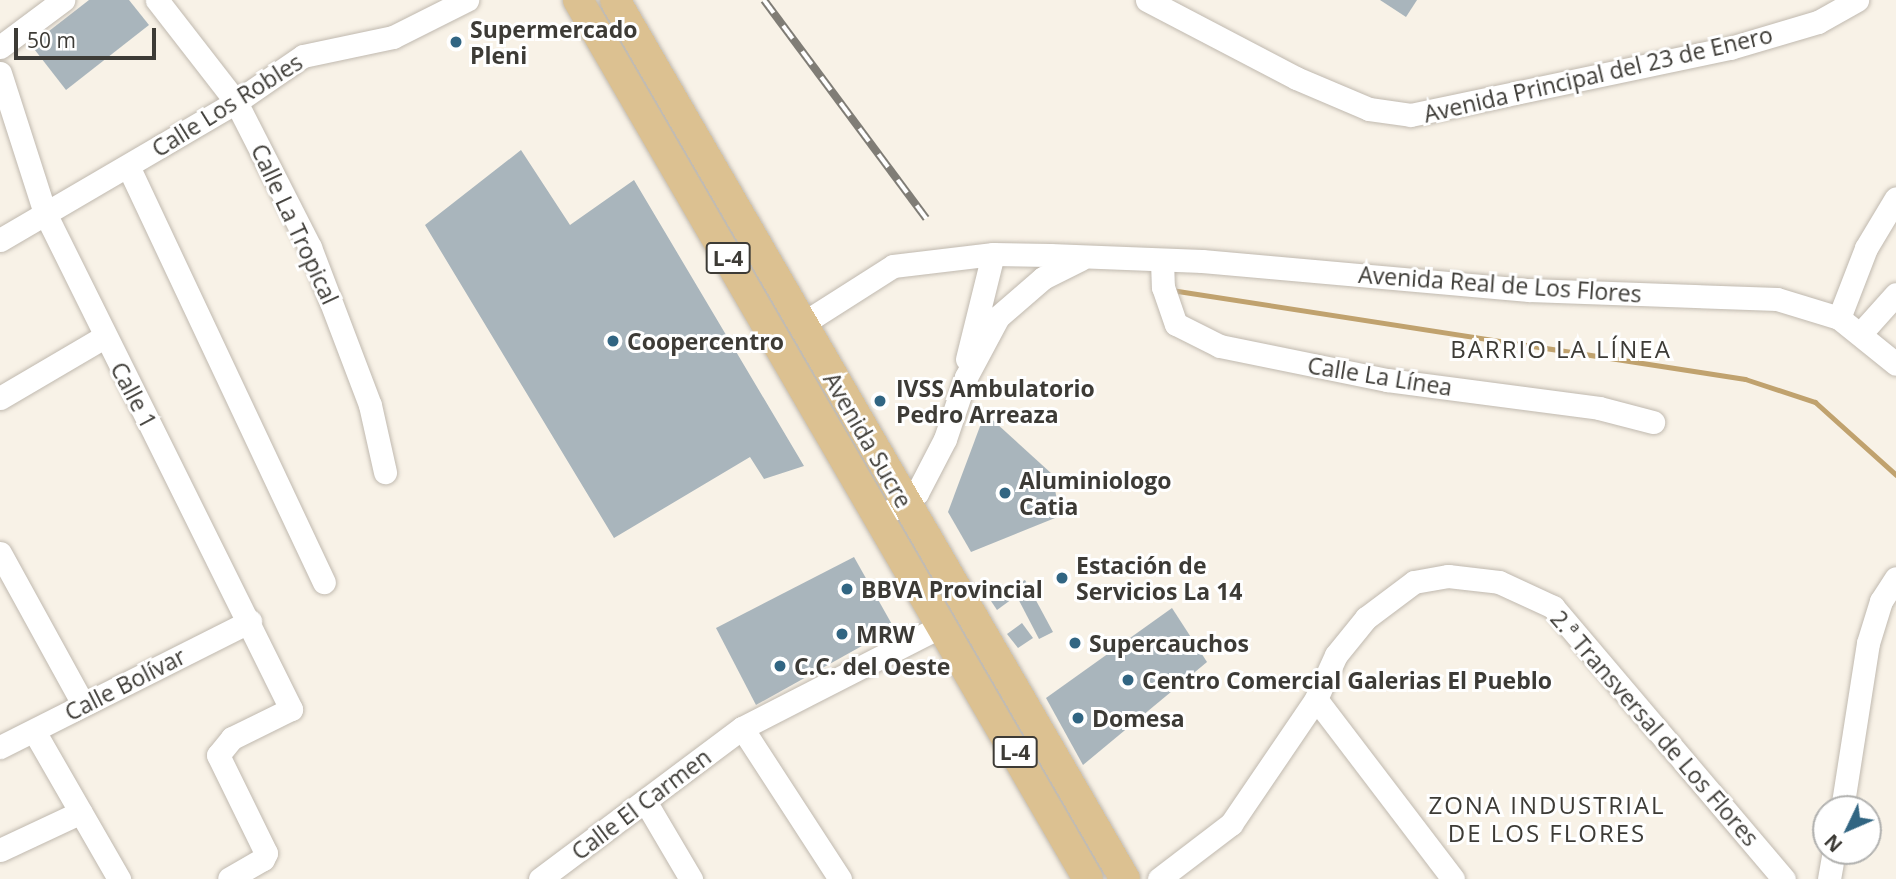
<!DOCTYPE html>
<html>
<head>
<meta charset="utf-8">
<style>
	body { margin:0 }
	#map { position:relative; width:1896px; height:879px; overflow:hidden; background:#f8f2e7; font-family:"Open Sans",sans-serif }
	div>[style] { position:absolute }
	.stream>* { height:5px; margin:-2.5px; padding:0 2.5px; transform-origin:2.5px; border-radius:2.5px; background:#c0a26e }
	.building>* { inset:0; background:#a9b5bc }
	.roads { filter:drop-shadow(0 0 2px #c0b9af) drop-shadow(0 0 2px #c0b9af) }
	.minor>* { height:23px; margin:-11.5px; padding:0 11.5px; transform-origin:11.5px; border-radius:11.5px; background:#fff }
	.major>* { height:30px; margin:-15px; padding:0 15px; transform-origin:15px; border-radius:15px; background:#dcc191 }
	.rail>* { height:8px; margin-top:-4px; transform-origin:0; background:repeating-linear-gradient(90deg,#fff 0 16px,#807d76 0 32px); box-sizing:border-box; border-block:2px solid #807d76 }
	.dots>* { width:19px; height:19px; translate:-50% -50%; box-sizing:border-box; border:4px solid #fff; border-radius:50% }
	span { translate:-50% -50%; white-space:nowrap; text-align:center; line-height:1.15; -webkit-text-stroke:6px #fff; paint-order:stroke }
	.shield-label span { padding:2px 5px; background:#fff; border:2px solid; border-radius:5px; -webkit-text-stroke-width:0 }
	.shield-label { font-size:21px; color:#3d3b36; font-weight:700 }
	.poi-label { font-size:23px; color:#3d3b36; font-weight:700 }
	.left { translate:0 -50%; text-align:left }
	.street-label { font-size:23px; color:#3d3b36 }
	.neighbourhood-label { font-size:24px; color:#3d3b36; letter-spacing:2px }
	.north { position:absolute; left:1812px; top:795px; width:70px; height:70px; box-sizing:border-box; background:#fff; border:2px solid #b1b1af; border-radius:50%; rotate:226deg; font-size:19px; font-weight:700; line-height:28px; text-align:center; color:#3d3b36 }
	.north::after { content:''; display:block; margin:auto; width:24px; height:32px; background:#316582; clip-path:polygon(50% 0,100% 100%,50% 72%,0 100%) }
	.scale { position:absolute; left:14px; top:28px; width:142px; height:32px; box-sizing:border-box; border:4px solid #3d3b36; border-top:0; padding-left:9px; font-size:21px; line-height:24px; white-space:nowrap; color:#3d3b36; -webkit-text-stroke:5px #fff; paint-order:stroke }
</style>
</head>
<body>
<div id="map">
	<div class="stream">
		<i style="left:1171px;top:290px;width:581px;rotate:8.81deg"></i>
		<i style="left:1745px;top:379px;width:74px;rotate:18.2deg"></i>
		<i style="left:1815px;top:402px;width:109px;rotate:42deg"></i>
	</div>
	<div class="building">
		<i style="clip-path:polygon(89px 0,129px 0,149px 25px,66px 90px,31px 45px)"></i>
		<i style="clip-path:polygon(1380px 0,1417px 0,1406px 17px)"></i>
		<i style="clip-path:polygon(521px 150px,570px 225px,634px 180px,804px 466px,764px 479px,750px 457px,614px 538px,425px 225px)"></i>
		<i style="clip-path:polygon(985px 413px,1052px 474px,1060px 516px,971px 552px,948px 512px)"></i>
		<i style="clip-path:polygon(854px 557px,894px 628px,756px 705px,716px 628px)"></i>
		<i style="clip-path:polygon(1025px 580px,1053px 632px,1039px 639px,1012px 587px)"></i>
		<i style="clip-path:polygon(1002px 584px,1012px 599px,997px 610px,987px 595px)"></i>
		<i style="clip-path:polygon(1172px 608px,1207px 662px,1083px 765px,1046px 698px)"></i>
		<i style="clip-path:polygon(1022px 623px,1033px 638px,1018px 648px,1007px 634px)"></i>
	</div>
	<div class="roads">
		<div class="minor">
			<i style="left:157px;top:0;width:129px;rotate:52.2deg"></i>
			<i style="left:236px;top:102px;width:163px;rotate:63deg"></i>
			<i style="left:310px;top:247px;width:169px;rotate:69.2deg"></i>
			<i style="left:370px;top:405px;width:69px;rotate:77.4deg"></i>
			<i style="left:1147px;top:0;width:168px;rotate:27.6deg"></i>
			<i style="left:1296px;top:78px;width:79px;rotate:23deg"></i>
			<i style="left:1369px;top:109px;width:42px;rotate:8.1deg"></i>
			<i style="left:1411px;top:115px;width:326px;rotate:-11.9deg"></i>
			<i style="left:1730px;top:48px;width:92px;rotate:-16.5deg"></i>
			<i style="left:1818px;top:22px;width:45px;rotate:-29.4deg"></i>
			<i style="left:0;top:47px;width:79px;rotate:-36.7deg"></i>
			<i style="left:0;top:73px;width:147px;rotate:72.2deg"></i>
			<i style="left:45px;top:213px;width:554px;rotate:63.62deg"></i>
			<i style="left:291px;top:709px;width:66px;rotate:153.8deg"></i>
			<i style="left:232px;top:738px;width:22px;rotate:129deg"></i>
			<i style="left:218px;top:755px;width:109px;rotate:63.9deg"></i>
			<i style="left:266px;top:853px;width:7px;rotate:117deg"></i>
			<i style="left:263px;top:859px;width:39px;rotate:150deg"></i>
			<i style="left:128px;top:166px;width:460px;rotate:64.8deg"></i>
			<i style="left:0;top:240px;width:273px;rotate:-30.3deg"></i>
			<i style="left:236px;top:102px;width:81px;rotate:-34.5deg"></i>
			<i style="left:303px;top:56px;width:92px;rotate:-11.9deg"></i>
			<i style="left:393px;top:37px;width:83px;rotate:-26.6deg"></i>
			<i style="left:1162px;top:261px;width:26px;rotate:88deg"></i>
			<i style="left:1163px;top:287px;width:39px;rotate:71deg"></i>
			<i style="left:1176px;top:324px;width:49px;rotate:26.6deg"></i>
			<i style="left:1220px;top:346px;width:170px;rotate:11.5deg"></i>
			<i style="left:1387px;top:380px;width:214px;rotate:7.5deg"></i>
			<i style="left:1599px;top:408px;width:56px;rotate:14.5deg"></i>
			<i style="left:1839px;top:318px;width:75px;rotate:-68.9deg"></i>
			<i style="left:1866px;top:248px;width:58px;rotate:-59deg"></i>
			<i style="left:802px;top:324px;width:108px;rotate:-32.5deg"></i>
			<i style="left:893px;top:266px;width:101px;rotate:-6.8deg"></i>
			<i style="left:993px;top:254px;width:57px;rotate:1deg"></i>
			<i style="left:1050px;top:255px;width:152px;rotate:2.3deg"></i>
			<i style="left:1202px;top:261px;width:328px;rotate:5.1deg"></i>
			<i style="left:1529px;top:290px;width:248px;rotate:2.1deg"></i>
			<i style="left:1777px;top:299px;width:65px;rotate:17deg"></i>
			<i style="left:1839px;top:318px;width:73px;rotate:38.9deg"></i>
			<i style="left:1861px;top:333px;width:52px;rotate:-48.1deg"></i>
			<i style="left:967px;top:359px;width:108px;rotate:-76.1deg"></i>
			<i style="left:0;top:398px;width:121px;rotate:-30.4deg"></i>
			<i style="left:893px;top:509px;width:29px;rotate:-34deg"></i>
			<i style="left:917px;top:493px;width:61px;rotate:-62.6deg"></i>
			<i style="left:945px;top:439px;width:65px;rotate:-71.3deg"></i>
			<i style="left:966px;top:377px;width:68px;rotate:-61.9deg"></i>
			<i style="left:998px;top:317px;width:60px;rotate:-40.9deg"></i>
			<i style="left:1043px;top:278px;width:42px;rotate:-26.6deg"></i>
			<i style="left:0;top:553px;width:172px;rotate:61.2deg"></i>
			<i style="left:1316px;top:699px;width:226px;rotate:52.7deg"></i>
			<i style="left:742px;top:728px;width:180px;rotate:57deg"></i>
			<i style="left:34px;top:731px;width:171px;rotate:60.1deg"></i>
			<i style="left:0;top:747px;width:280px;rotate:-26.7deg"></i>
			<i style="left:645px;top:801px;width:91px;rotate:59.5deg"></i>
			<i style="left:1842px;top:809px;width:168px;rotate:-81.1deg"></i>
			<i style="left:1868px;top:643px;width:44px;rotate:-72.8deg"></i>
			<i style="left:1881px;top:601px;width:27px;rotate:-57deg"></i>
			<i style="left:0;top:850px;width:89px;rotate:-25.1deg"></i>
			<i style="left:540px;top:879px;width:252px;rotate:-36.8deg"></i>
			<i style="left:742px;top:728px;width:224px;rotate:-27.1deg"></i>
			<i style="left:1159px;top:879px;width:91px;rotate:-37.4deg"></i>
			<i style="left:1231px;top:824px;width:151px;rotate:-55.8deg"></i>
			<i style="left:1316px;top:699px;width:48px;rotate:-65.6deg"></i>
			<i style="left:1336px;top:655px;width:48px;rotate:-51deg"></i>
			<i style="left:1366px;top:618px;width:60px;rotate:-36.9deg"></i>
			<i style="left:1414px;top:582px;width:35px;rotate:-10deg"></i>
			<i style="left:1448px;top:576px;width:51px;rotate:6.7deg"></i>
			<i style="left:1499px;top:582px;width:60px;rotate:24.8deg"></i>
			<i style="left:1553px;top:607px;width:357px;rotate:49.7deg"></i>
			<i style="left:1829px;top:879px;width:28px;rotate:-80deg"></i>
		</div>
		<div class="major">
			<i style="left:578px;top:0;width:1016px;rotate:59.88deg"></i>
			<i style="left:615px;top:0;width:1016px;rotate:59.88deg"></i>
		</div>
	</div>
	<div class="rail">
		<i style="left:764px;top:0;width:272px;rotate:53.4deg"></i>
	</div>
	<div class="dots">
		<i style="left:456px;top:42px;background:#316582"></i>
		<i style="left:613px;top:341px;background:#316582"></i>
		<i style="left:880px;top:401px;background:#316582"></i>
		<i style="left:1005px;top:493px;background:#316582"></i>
		<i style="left:1062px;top:578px;background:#316582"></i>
		<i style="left:847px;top:589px;background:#316582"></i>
		<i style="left:842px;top:634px;background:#316582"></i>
		<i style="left:1075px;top:643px;background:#316582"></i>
		<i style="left:780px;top:666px;background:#316582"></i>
		<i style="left:1128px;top:680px;background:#316582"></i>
		<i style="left:1078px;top:718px;background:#316582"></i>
	</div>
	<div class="shield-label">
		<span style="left:728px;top:258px">L-4</span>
		<span style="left:1015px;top:752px">L-4</span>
	</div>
	<div class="poi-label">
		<span class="left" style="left:470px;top:42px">Supermercado<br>Pleni</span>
		<span class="left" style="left:627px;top:341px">Coopercentro</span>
		<span class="left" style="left:896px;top:401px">IVSS Ambulatorio<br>Pedro Arreaza</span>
		<span class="left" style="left:1019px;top:493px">Aluminiologo<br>Catia</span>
		<span class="left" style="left:1076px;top:578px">Estación de<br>Servicios La 14</span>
		<span class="left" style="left:861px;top:589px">BBVA Provincial</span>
		<span class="left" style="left:856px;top:634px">MRW</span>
		<span class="left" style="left:1089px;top:643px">Supercauchos</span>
		<span class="left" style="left:794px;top:666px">C.C. del Oeste</span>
		<span class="left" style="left:1142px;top:680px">Centro Comercial Galerias El Pueblo</span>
		<span class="left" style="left:1092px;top:718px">Domesa</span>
	</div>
	<div class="street-label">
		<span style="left:1598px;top:74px;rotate:-13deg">Avenida Principal del 23 de Enero</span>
		<span style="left:227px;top:105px;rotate:-32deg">Calle Los Robles</span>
		<span style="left:295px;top:224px;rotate:65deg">Calle La Tropical</span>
		<span style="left:1500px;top:284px;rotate:4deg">Avenida Real de Los Flores</span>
		<span style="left:1380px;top:376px;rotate:9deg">Calle La Línea</span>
		<span style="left:134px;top:395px;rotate:62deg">Calle 1</span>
		<span style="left:868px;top:440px;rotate:60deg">Avenida Sucre</span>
		<span style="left:125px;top:684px;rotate:-27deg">Calle Bolívar</span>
		<span style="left:1655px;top:728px;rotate:49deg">2.ª Transversal de Los Flores</span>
		<span style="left:641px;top:804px;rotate:-37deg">Calle El Carmen</span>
	</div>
	<div class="neighbourhood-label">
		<span style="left:1561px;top:349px">BARRIO LA LÍNEA</span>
		<span style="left:1547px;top:819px">ZONA INDUSTRIAL<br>DE LOS FLORES</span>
	</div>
	<div class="north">N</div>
	<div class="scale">50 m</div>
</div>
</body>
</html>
